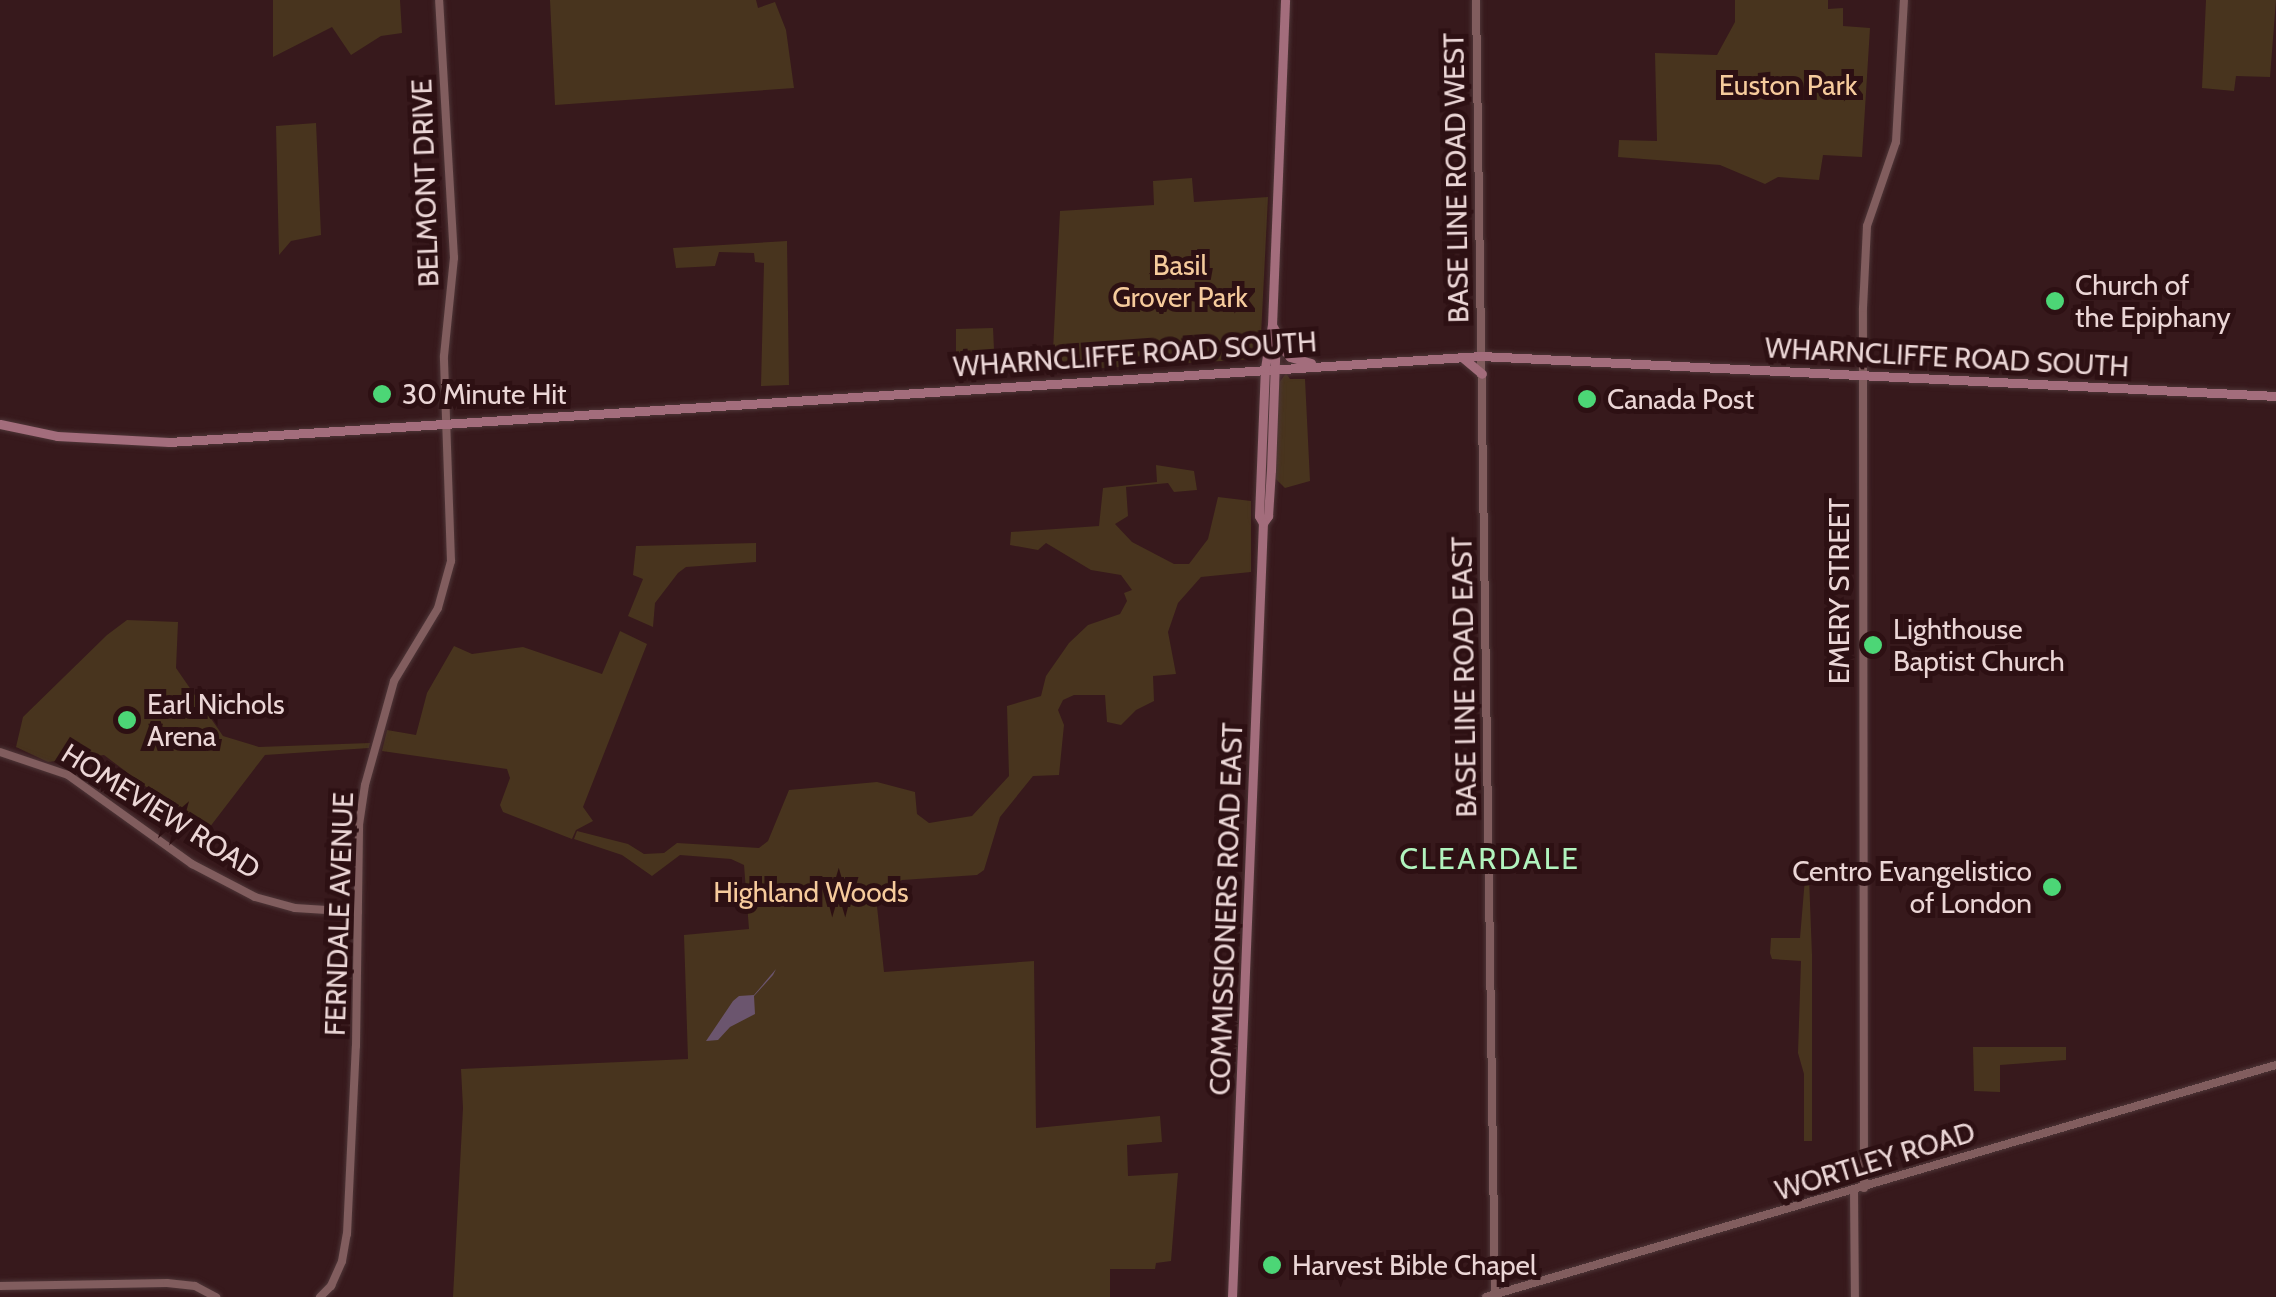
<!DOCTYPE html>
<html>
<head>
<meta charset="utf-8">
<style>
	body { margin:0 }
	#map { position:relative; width:2276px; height:1297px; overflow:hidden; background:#37191c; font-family:Cabin,sans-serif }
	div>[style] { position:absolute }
	.green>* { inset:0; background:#48341e }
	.water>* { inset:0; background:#6b556e }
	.roads { filter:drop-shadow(0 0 2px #4e3638) drop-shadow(0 0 2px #4e3638) }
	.tertiary>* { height:8px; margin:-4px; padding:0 4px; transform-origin:4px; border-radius:4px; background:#815d5e }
	.secondary>* { height:9px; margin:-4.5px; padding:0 4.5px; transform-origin:4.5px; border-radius:4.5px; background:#a36d7c }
	.dots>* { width:28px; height:28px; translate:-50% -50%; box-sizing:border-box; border:5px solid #2d1013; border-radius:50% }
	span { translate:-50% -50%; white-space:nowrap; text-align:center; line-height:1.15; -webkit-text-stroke:10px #2d1013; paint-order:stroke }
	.park-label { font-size:28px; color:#f6cb9c }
	.street-label { font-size:28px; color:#ebd6d6 }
	.poi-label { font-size:28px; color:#ebd6d6 }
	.left { translate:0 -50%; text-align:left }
	.right { translate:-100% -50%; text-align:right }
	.neighbourhood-label { font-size:30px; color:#b1f4be; letter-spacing:2.5px }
</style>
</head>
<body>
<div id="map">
	<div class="green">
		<i style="clip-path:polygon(273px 0,400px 0,402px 33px,381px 36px,351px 55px,332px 27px,273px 57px)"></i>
		<i style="clip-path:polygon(550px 0,756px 0,758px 8px,775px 2px,786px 30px,794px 88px,555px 105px)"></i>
		<i style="clip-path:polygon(1735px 0,1828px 0,1828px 9px,1843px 8px,1843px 26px,1870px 28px,1862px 157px,1823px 155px,1819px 180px,1778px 177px,1765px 184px,1720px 165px,1618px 157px,1619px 140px,1657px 141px,1655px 53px,1717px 55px,1735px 22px)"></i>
		<i style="clip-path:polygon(2206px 0,2276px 0,2270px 77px,2236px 76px,2234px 91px,2202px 88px)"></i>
		<i style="clip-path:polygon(316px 123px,321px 235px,291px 241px,279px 255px,276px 126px)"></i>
		<i style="clip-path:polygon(1192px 178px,1194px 202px,1268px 197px,1260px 355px,1255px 359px,1052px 371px,1060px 211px,1154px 205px,1153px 181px)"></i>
		<i style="clip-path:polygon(787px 241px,789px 385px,761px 386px,764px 263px,755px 262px,754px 253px,719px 252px,715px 266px,676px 268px,673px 248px)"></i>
		<i style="clip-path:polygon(993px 328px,995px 372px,956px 374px,956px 329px)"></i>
		<i style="clip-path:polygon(1286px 373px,1290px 379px,1305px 379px,1310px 481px,1285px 488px,1273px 476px,1279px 383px)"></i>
		<i style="clip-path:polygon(1156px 465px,1194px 471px,1197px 490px,1174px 492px,1168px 483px,1126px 487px,1128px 516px,1115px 524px,1132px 542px,1174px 564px,1189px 564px,1208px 539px,1218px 497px,1251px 501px,1251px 572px,1201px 577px,1178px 603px,1168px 632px,1176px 674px,1153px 676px,1154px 701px,1136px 710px,1121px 725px,1107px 722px,1105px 695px,1074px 695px,1063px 700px,1058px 710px,1064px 725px,1059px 775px,1033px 776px,1000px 817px,984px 870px,977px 875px,902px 880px,876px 897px,884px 972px,1034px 961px,1036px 1128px,1160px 1116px,1162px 1142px,1127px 1145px,1128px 1176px,1178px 1173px,1171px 1261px,1156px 1263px,1155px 1269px,1110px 1269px,1110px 1297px,453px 1297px,463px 1108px,461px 1069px,688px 1059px,684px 935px,749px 929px,744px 865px,731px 859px,680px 855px,652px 876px,622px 855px,574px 839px,577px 831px,628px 844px,644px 854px,664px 853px,677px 843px,759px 848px,768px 841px,789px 790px,877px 782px,915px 792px,917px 814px,929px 823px,972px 816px,1009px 776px,1007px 706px,1041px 696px,1046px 676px,1069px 643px,1088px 625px,1120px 614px,1127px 601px,1124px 593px,1132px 590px,1121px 575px,1091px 570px,1046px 543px,1038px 550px,1010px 545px,1011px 532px,1099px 526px,1103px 488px,1157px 482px)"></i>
		<i style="clip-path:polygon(756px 543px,756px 562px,686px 567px,678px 573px,655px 603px,653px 627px,628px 616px,643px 579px,633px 575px,636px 546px)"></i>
		<i style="clip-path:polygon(127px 620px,178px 622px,176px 668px,223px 736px,259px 747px,370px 743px,369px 748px,265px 755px,206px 832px,104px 755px,48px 762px,16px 747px,23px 717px,107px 635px)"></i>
		<i style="clip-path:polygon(620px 631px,647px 644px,583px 807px,593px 821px,576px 830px,572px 839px,503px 812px,500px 805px,510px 778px,507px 769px,382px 751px,387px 730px,416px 735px,427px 693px,454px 646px,472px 654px,523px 647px,602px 674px)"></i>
		<i style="clip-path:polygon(1809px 877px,1812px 955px,1812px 1141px,1804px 1141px,1804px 1074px,1798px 1053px,1801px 961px,1772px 959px,1770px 953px,1771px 938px,1800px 938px,1805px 878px)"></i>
		<i style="clip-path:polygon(1973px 1047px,2066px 1047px,2066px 1060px,2000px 1065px,2000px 1092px,1974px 1091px)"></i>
	</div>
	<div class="water">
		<i style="clip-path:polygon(776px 969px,773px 975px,754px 996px,755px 1014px,730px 1027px,718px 1040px,706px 1041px,733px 1001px,739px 996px,754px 995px)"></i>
	</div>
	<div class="roads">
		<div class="tertiary">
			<i style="left:1476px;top:0;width:1297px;rotate:89.16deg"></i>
			<i style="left:0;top:752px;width:72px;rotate:18.7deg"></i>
			<i style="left:68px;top:775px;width:153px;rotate:35.7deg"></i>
			<i style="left:192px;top:864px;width:71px;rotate:27.6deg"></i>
			<i style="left:255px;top:897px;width:41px;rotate:15.4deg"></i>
			<i style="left:295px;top:908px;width:63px;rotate:3.6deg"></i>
			<i style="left:1864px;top:1188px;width:880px;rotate:-90.07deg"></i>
			<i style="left:1863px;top:308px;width:82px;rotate:-87.2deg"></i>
			<i style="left:1867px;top:226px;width:89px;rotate:-71deg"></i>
			<i style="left:1896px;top:142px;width:142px;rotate:-86.8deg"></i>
			<i style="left:1854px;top:1191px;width:106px;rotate:89.5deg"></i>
			<i style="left:0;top:1286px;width:167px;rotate:-1deg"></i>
			<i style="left:167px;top:1283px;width:28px;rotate:6deg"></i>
			<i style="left:195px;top:1286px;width:24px;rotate:28deg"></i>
			<i style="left:320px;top:1297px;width:16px;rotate:-45deg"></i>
			<i style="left:331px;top:1286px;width:27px;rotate:-66deg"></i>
			<i style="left:342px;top:1261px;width:27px;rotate:-80deg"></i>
			<i style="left:347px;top:1234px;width:188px;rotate:-87.3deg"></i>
			<i style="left:356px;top:1046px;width:221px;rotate:-89.2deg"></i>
			<i style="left:359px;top:825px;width:40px;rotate:-81.5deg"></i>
			<i style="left:365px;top:785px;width:108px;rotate:-74.4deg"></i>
			<i style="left:394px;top:681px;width:85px;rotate:-58.9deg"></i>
			<i style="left:438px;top:608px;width:49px;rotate:-74.5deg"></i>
			<i style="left:451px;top:561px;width:205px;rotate:-92deg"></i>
			<i style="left:444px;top:356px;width:99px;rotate:-84.2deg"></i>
			<i style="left:454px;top:258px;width:258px;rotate:-93.3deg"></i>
			<i style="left:1486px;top:1297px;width:823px;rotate:-16.37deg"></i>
		</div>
		<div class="secondary">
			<i style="left:1276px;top:341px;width:21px;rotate:49deg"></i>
			<i style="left:1290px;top:357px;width:22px;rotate:16deg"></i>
			<i style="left:1462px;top:357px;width:26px;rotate:40deg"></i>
			<i style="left:0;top:424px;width:58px;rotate:11.9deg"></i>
			<i style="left:57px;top:436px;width:112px;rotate:3.1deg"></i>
			<i style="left:169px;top:442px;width:1315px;rotate:-3.75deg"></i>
			<i style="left:1481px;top:356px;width:796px;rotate:2.88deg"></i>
			<i style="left:1263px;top:523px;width:9px;rotate:-54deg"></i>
			<i style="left:1268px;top:516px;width:46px;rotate:-86.3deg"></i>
			<i style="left:1271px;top:470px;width:138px;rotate:-87.9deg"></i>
			<i style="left:1276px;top:332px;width:8px;rotate:-120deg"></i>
			<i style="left:1232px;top:1297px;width:775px;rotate:-87.71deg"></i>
			<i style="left:1263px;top:523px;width:8px;rotate:-120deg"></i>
			<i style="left:1259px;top:516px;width:148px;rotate:-87.7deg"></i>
			<i style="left:1265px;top:368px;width:44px;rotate:-80.8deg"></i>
			<i style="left:1272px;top:325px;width:325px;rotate:-87.7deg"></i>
		</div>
	</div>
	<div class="dots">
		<i style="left:2055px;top:301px;background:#4cd676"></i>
		<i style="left:382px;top:394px;background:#4cd676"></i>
		<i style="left:1587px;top:399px;background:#4cd676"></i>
		<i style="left:1873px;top:645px;background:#4cd676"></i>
		<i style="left:127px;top:720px;background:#4cd676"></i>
		<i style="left:2052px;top:887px;background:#4cd676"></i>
		<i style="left:1272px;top:1265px;background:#4cd676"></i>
	</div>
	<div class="park-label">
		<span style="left:1788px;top:85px">Euston Park</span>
		<span style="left:1180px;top:281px">Basil<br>Grover Park</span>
		<span style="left:811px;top:892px">Highland Woods</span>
	</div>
	<div class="street-label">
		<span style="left:1456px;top:178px;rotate:-91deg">BASE LINE ROAD WEST</span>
		<span style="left:425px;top:183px;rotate:-92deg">BELMONT DRIVE</span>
		<span style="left:1135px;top:354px;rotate:-4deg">WHARNCLIFFE ROAD SOUTH</span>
		<span style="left:1947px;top:357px;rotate:3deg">WHARNCLIFFE ROAD SOUTH</span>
		<span style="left:1839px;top:591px;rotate:-90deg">EMERY STREET</span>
		<span style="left:1464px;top:677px;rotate:-91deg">BASE LINE ROAD EAST</span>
		<span style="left:161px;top:811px;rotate:32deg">HOMEVIEW ROAD</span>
		<span style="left:1226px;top:909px;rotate:-88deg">COMMISSIONERS ROAD EAST</span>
		<span style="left:339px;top:914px;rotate:-88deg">FERNDALE AVENUE</span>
		<span style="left:1875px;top:1161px;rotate:-17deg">WORTLEY ROAD</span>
	</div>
	<div class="poi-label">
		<span class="left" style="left:2075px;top:301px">Church of<br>the Epiphany</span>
		<span class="left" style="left:402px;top:394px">30 Minute Hit</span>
		<span class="left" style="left:1607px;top:399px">Canada Post</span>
		<span class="left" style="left:1893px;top:645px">Lighthouse<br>Baptist Church</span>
		<span class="left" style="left:147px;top:720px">Earl Nichols<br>Arena</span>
		<span class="right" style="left:2032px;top:887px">Centro Evangelistico<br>of London</span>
		<span class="left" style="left:1292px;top:1265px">Harvest Bible Chapel</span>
	</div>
	<div class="neighbourhood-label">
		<span style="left:1490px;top:859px">CLEARDALE</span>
	</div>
</div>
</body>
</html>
